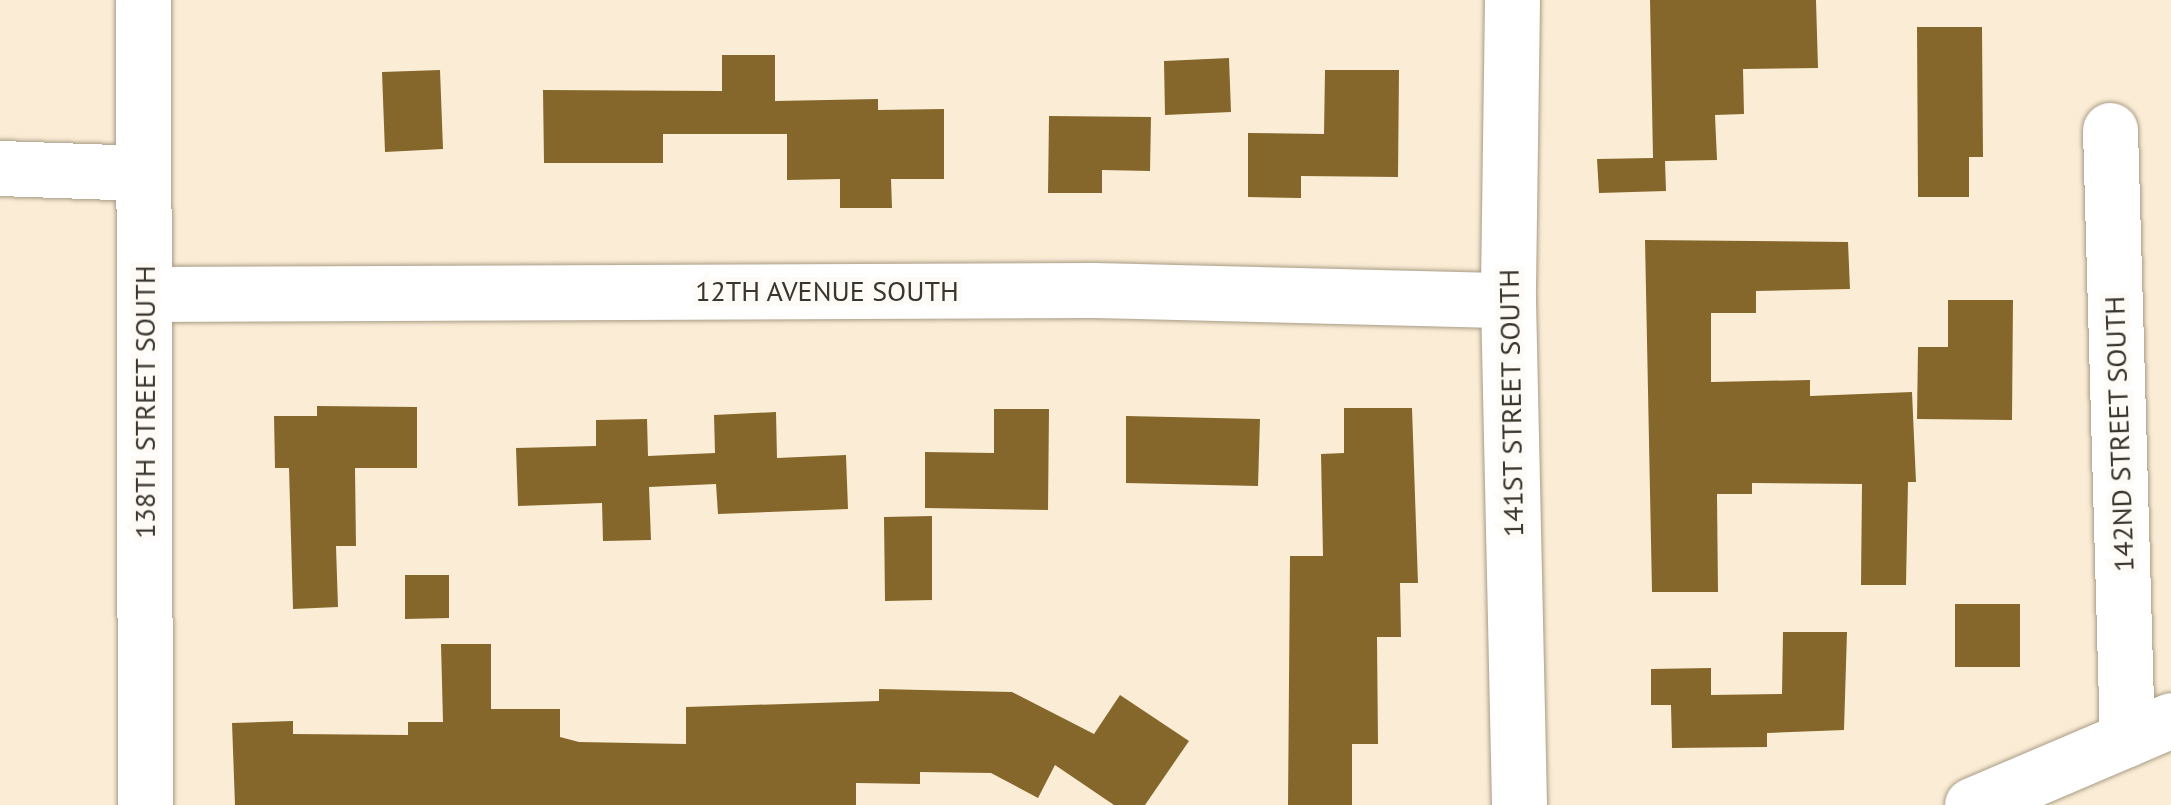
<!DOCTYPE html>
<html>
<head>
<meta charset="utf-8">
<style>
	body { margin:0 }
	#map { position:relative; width:2171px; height:805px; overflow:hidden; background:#fbedd5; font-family:"PT Sans",sans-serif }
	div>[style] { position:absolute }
	.building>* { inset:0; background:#86672b }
	.roads { filter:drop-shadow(0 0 2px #a89b85) drop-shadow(0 0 2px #a89b85) }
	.minor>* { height:55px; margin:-27.5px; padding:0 27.5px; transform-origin:27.5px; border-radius:27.5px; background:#fff }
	span { translate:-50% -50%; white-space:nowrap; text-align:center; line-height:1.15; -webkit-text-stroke:10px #fefbf7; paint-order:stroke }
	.street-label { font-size:28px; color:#3b362d }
</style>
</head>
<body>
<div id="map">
	<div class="building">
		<i style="clip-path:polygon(1650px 0,1816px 0,1818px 68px,1743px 69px,1744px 114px,1715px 115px,1717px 160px,1665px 161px,1666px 191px,1599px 193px,1597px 159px,1653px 158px)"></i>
		<i style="clip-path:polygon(1917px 27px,1982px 27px,1983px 157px,1969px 157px,1969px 197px,1918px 197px)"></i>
		<i style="clip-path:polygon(722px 55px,775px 55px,775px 101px,878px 99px,878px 110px,944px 109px,944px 179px,891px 179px,892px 208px,840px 208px,840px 179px,787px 180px,787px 134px,663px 134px,663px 163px,544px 163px,543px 90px,722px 91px)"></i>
		<i style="clip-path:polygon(1229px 58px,1231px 112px,1165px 115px,1164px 61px)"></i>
		<i style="clip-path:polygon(440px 70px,443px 149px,385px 152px,382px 72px)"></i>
		<i style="clip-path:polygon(1325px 70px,1399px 70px,1398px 177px,1301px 176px,1301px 198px,1248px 197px,1248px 133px,1324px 134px)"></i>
		<i style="clip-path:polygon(1049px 116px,1151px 117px,1150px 171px,1102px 170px,1102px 193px,1048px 193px)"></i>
		<i style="clip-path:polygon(1645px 240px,1848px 242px,1850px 289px,1756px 291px,1756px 313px,1711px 313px,1711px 382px,1810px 380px,1810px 396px,1912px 392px,1916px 482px,1908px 482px,1906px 585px,1861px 585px,1862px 484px,1752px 483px,1752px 494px,1717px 494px,1718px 592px,1652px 592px)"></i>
		<i style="clip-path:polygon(1948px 300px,2013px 300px,2012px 420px,1917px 419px,1918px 347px,1948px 347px)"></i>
		<i style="clip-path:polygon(317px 406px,417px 407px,417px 468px,355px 468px,356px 546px,336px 546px,338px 607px,293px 609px,289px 468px,275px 468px,274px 416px,317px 416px)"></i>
		<i style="clip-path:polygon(1344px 408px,1412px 408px,1418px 583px,1400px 583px,1401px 637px,1377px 637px,1378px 744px,1352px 744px,1352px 805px,1288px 805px,1290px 556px,1323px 556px,1321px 454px,1344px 453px)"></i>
		<i style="clip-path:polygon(994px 409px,1049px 409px,1048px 510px,925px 508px,925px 452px,994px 453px)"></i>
		<i style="clip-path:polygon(776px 412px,777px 458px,846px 455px,848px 509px,718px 514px,716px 484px,649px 487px,651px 540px,603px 541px,602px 503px,518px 506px,516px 448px,596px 446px,596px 420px,647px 419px,648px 456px,715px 453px,714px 415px)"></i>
		<i style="clip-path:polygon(1126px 416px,1260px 419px,1258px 486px,1126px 483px)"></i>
		<i style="clip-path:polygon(932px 516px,932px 600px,885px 601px,884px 517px)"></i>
		<i style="clip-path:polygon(405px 575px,449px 575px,449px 618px,405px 619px)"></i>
		<i style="clip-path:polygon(1955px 604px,2020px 604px,2020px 667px,1955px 667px)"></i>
		<i style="clip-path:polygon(1783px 632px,1847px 632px,1844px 730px,1767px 733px,1767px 747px,1672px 748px,1671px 705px,1651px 705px,1651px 669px,1711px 668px,1711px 695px,1782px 694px)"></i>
		<i style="clip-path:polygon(441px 644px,491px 644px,491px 709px,560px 709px,560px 737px,579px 742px,686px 744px,686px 707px,879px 701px,879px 689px,1012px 692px,1094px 734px,1120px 695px,1189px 741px,1145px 805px,1114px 805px,1055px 765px,1038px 798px,991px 773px,920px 772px,920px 784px,856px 783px,856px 805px,235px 805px,232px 723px,293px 721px,293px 734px,408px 735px,408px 722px,443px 722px)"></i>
	</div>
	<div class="roads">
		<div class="minor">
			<i style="left:143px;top:0;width:805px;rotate:89.86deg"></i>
			<i style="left:1512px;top:0;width:300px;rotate:90.8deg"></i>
			<i style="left:1508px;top:300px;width:505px;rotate:88.75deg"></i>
			<i style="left:2110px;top:130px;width:609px;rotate:88.4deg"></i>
			<i style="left:0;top:168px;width:142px;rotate:2deg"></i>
			<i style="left:145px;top:294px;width:948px;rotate:-0.24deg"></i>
			<i style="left:1093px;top:290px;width:415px;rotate:1.4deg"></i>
			<i style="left:1972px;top:805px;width:216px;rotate:-23.1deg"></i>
		</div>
	</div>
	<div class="street-label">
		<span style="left:827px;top:291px">12TH AVENUE SOUTH</span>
		<span style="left:145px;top:402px;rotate:-90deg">138TH STREET SOUTH</span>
		<span style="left:1511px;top:403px;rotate:-91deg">141ST STREET SOUTH</span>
		<span style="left:2119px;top:434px;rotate:-92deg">142ND STREET SOUTH</span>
	</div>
</div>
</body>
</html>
